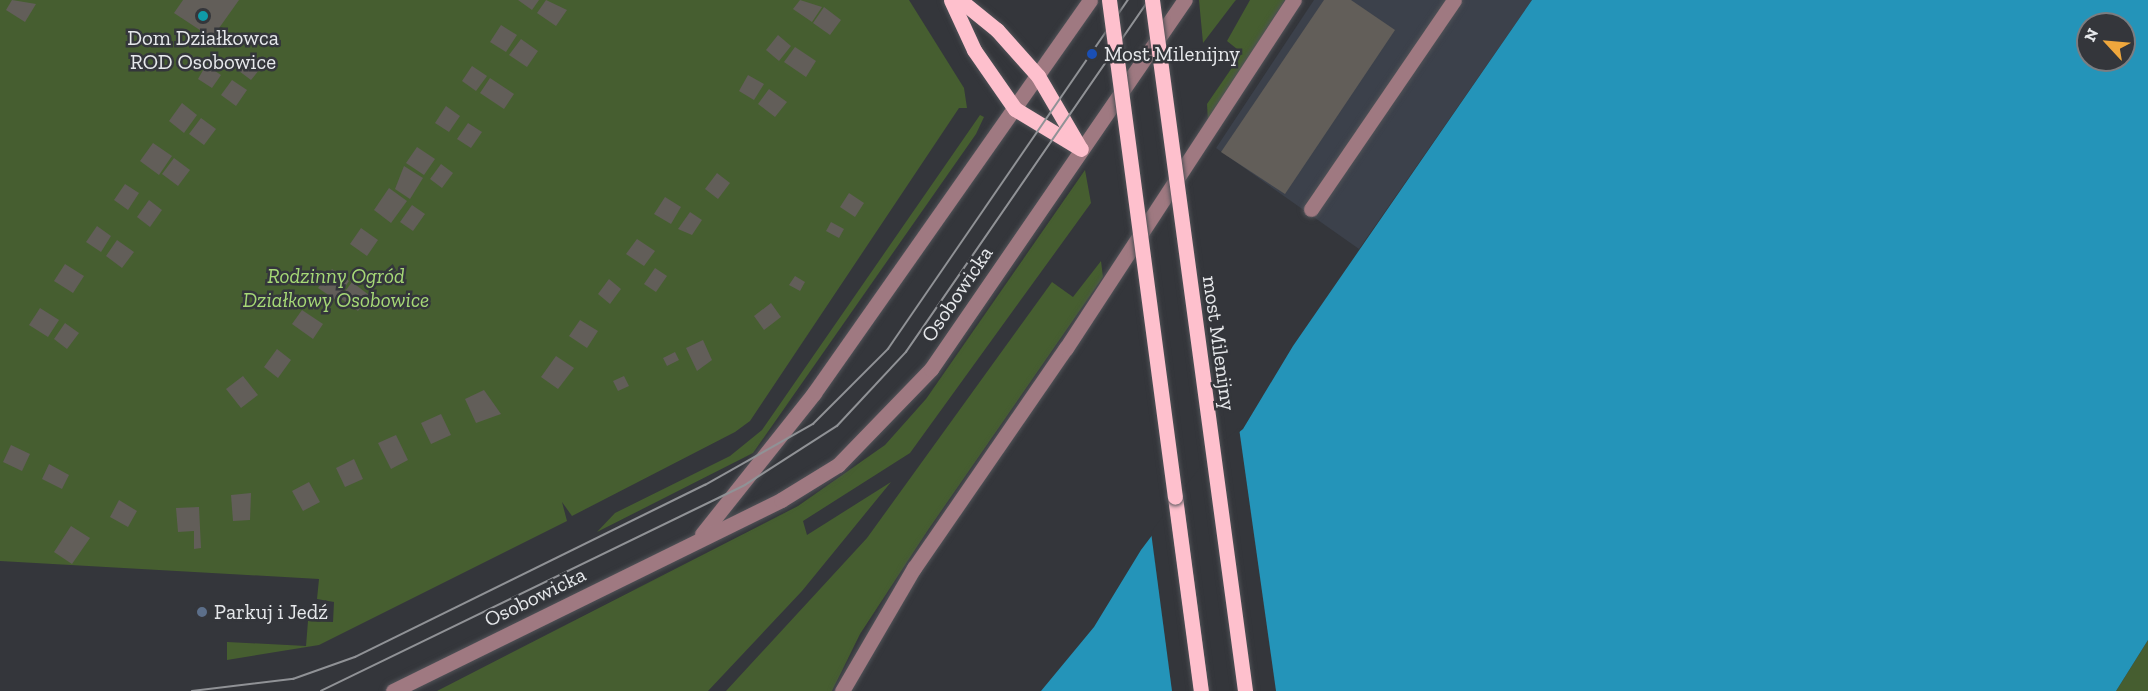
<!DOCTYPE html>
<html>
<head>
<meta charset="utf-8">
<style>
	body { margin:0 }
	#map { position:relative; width:2148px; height:691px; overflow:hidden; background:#34363b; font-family:"Zilla Slab",serif }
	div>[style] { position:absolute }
	.built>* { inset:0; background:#3c414b }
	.green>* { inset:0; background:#465e30 }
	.water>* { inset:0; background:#2494b9 }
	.pier>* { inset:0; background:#34363b }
	.building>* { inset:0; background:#625e59 }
	.roads { filter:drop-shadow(0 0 2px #505257) drop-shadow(0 0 2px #505257) }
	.minor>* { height:15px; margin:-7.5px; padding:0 7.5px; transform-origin:7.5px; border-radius:7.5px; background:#9f7981 }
	.major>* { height:15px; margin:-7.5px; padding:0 7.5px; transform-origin:7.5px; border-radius:7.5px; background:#fec0cd }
	.tram>* { height:1.5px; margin:-0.75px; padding:0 0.75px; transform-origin:0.75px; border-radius:0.75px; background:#909296 }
	.bridges { filter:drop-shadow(0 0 2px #505257) drop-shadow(0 0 2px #505257) }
	.major-bridge>* { height:15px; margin:-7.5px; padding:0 7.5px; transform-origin:7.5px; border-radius:7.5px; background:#fec0cd }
	.dots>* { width:16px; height:16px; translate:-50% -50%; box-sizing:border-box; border:3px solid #34363b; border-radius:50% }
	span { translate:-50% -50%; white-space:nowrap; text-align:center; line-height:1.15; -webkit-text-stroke:5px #34363b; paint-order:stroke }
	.poi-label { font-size:21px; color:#e6e8eb }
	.left { translate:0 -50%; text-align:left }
	.park-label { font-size:21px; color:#a6d976; font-style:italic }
	.street-label { font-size:21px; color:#e6e8eb }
	.north { position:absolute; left:2076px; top:12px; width:60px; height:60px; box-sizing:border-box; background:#34363b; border:2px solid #7b7d81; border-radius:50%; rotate:296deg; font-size:16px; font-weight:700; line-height:24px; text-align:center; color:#e6e8eb }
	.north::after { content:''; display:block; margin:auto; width:21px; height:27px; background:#efa73d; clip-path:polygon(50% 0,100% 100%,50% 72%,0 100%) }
</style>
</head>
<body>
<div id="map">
	<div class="built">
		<i style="clip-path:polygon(1314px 0,1532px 0,1359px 249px,1216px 148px)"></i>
	</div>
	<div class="green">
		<i style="clip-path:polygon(0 0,909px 0,964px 88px,967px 108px,959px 108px,750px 421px,735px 432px,572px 516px,562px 502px,567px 521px,319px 645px,227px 660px,227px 642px,306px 646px,308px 621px,333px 622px,334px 602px,317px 599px,319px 579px,0 561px)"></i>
		<i style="clip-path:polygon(1236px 0,1235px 1px,1203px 43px,1199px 0)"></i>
		<i style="clip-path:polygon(1250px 0,1285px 0,1208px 121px,1207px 104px,1242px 53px,1227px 41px)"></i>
		<i style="clip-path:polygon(980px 115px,984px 117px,976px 134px,753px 453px,597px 532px,615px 513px,730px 456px,762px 430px)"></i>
		<i style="clip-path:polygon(1085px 170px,1091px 203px,910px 453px,803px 521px,807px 535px,891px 482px,802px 591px,708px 691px,437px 691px,798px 506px,885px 445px,926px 399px)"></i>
		<i style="clip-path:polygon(1101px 261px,1103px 277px,928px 530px,860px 634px,832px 691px,726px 691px,867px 538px,1052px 282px,1073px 297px)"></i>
		<i style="clip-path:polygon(2148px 640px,2148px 691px,2116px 691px)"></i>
	</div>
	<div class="water">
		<i style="clip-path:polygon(evenodd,1532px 0,2148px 0,2148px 640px,2116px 691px,1041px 691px,1094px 627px,1141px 550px,1215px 452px,1243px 429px,1293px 346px,1532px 0,2088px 24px,2124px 24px,2124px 60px,2088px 60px,2088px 24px)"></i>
	</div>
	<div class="pier">
		<i style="clip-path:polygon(1239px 428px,1276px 691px,1172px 691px,1151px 532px,1213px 450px)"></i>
	</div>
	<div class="building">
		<i style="clip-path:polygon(12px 0,36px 4px,25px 22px,6px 10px)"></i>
		<i style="clip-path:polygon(183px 0,239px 0,212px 38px,174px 13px)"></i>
		<i style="clip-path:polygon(518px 0,539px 0,532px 10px)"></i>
		<i style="clip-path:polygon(546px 0,567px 10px,556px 26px,537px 13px)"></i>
		<i style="clip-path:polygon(800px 0,822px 7px,812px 22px,793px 9px)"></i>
		<i style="clip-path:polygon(1324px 0,1351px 0,1395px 30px,1285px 194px,1221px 152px)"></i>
		<i style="clip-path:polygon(824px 7px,841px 20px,830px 35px,813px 23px)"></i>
		<i style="clip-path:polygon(501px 25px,517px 35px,506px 52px,490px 42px)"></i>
		<i style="clip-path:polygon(778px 35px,791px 46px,779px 61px,766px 50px)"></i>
		<i style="clip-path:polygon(521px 39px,538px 51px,527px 67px,509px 55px)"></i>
		<i style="clip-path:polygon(795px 47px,816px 61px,806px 77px,784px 62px)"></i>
		<i style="clip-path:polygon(248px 60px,260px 69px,251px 80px,239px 71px)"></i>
		<i style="clip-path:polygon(206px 65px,221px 75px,212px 88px,198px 79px)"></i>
		<i style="clip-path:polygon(472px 66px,487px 76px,476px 91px,462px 81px)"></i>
		<i style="clip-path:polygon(748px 75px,764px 84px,754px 100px,739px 91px)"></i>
		<i style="clip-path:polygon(490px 78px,514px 94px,504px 109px,480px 93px)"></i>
		<i style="clip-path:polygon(232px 80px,247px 90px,236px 106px,221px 95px)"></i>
		<i style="clip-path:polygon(769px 89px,787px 102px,775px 117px,758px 104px)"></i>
		<i style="clip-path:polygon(182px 103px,197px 115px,184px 133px,169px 121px)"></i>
		<i style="clip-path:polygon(446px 106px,460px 116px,449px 132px,435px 123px)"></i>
		<i style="clip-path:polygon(201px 118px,216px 129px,204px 145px,189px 134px)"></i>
		<i style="clip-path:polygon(468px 123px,482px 132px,471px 148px,457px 139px)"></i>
		<i style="clip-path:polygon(153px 143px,172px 156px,159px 175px,140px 161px)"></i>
		<i style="clip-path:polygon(417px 147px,435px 159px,424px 175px,406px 163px)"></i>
		<i style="clip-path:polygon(174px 158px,190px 170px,178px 186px,162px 174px)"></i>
		<i style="clip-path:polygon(441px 164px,453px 173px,442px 188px,430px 179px)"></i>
		<i style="clip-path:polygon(404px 166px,423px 178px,410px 199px,395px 189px)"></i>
		<i style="clip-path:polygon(717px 173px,730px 183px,718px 199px,705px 189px)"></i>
		<i style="clip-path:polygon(125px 184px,139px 193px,128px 210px,114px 200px)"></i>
		<i style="clip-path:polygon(389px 188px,407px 201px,391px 223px,374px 210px)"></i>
		<i style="clip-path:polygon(849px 193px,864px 203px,855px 217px,840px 207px)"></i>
		<i style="clip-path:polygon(665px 197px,681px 207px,671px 224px,654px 214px)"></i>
		<i style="clip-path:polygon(149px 200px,162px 210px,150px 227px,137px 217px)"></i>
		<i style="clip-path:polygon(412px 205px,425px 214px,413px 231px,400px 222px)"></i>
		<i style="clip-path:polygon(690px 212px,702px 220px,692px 235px,678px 229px)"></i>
		<i style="clip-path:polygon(831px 222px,844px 229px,839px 238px,826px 231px)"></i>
		<i style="clip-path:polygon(97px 226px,111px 236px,101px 252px,86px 242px)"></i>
		<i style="clip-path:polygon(361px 228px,378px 240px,367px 256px,350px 244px)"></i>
		<i style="clip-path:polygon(637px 239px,655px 251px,644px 266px,626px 254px)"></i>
		<i style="clip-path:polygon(117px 240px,134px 252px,122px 268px,106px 256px)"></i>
		<i style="clip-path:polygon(65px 264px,84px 276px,73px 293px,54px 281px)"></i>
		<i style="clip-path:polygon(655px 268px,667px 276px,656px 292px,644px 284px)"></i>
		<i style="clip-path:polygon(332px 269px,349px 281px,336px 300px,318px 288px)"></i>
		<i style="clip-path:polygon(795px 276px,805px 282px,800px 291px,789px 285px)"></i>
		<i style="clip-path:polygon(609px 279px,621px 289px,610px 304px,598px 294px)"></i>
		<i style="clip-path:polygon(352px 282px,369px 295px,358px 311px,340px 298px)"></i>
		<i style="clip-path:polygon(771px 303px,781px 317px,764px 330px,754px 316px)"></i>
		<i style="clip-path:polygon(40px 308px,59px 320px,48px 337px,29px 325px)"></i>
		<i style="clip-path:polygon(302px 310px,323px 324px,313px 339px,292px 324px)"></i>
		<i style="clip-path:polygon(580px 320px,598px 331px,587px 348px,569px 336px)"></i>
		<i style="clip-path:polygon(65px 323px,79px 333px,67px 349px,54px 339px)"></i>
		<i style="clip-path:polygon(703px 340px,712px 360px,697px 371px,686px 348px)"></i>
		<i style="clip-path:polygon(277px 349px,291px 360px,278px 378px,264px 367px)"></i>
		<i style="clip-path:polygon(675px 352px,679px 360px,667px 366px,663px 358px)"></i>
		<i style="clip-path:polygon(556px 356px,574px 368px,558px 389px,541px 377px)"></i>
		<i style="clip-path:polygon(243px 376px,258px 395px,241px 408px,226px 389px)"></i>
		<i style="clip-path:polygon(624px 376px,629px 386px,618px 391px,613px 381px)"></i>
		<i style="clip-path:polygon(484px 390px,501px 414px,476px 423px,465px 399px)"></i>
		<i style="clip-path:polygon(441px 414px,451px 435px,431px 444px,421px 423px)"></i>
		<i style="clip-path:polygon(396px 435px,408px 460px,391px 469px,378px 443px)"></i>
		<i style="clip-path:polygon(11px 445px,30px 454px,22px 471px,3px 462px)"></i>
		<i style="clip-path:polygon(354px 459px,363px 479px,345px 487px,336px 468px)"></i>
		<i style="clip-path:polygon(49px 464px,69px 475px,62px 489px,42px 479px)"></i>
		<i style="clip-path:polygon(309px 482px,320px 502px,303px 511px,292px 491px)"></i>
		<i style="clip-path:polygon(251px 493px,250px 520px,233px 521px,231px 495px)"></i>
		<i style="clip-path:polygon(119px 500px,137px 511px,128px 527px,110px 517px)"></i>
		<i style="clip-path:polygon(199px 507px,201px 548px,194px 549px,194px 531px,178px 532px,176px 508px)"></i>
		<i style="clip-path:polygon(71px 526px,90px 538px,72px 564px,54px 552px)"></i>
	</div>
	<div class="roads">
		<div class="minor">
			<i style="left:1311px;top:209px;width:253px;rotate:-55.6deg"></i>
			<i style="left:702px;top:534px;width:180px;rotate:-51.5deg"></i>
			<i style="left:814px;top:393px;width:480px;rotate:-54.9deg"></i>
			<i style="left:393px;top:691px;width:432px;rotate:-26.2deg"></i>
			<i style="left:781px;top:500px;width:67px;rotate:-31.6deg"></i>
			<i style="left:838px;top:465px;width:134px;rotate:-45.9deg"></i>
			<i style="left:931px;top:369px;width:448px;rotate:-55.5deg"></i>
			<i style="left:842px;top:691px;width:143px;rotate:-59.7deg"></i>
			<i style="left:914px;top:568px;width:267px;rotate:-55.4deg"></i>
			<i style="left:1066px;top:348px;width:416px;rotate:-56.8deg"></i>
		</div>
		<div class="major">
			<i style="left:951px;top:0;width:55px;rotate:65.3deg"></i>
			<i style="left:974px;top:50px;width:72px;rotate:55.2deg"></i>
			<i style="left:1015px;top:109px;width:77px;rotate:31.2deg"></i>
			<i style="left:960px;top:0;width:48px;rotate:39deg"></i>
			<i style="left:997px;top:30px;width:62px;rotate:48.3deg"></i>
			<i style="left:1038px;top:76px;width:83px;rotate:59.7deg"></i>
			<i style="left:1175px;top:497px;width:196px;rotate:82.4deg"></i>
		</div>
	</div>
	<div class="tram">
		<i style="left:192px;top:691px;width:102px;rotate:-6.8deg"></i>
		<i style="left:293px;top:679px;width:66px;rotate:-19.5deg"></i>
		<i style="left:355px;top:657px;width:390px;rotate:-26.2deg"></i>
		<i style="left:705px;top:485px;width:124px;rotate:-29.5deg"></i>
		<i style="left:813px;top:424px;width:106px;rotate:-45deg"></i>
		<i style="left:888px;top:349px;width:424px;rotate:-55.5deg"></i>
		<i style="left:321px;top:691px;width:471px;rotate:-25.9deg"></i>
		<i style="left:745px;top:485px;width:109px;rotate:-32.7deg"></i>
		<i style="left:837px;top:426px;width:101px;rotate:-47deg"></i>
		<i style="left:906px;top:352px;width:428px;rotate:-55.4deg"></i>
	</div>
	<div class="bridges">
		<div class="major-bridge">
			<i style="left:1109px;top:0;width:501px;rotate:82.44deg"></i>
			<i style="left:1152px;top:0;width:697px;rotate:82.33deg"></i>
		</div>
	</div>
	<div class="dots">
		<i style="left:203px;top:16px;background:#0f9aa8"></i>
		<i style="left:1092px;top:54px;background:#1a4fb4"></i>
		<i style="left:202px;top:612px;background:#5c6f8a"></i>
	</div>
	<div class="poi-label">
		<span style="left:203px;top:50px">Dom Działkowca<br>ROD Osobowice</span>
		<span class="left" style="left:1104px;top:54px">Most Milenijny</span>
		<span class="left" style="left:214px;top:612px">Parkuj i Jedź</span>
	</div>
	<div class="park-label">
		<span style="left:336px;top:288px">Rodzinny Ogród<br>Działkowy Osobowice</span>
	</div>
	<div class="street-label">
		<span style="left:957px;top:294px;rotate:-56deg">Osobowicka</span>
		<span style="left:1219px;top:343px;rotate:82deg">most Milenijny</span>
		<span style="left:535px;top:597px;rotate:-26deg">Osobowicka</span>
	</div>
	<div class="north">N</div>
</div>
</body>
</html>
